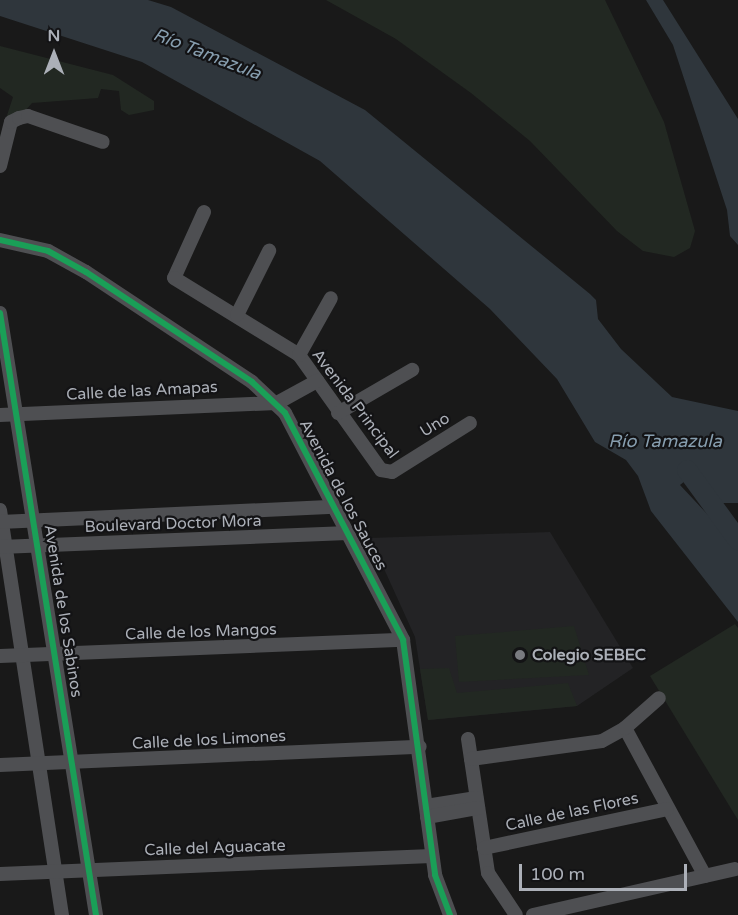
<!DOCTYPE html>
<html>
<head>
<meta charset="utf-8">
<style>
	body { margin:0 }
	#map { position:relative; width:738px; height:915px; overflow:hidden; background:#191919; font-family:"Varela Round",sans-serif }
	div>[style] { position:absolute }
	.built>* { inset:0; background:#232325 }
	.green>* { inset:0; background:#222822 }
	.water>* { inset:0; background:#2f363c }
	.river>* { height:20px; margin:-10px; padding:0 10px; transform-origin:10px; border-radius:10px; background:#2f363c }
	.minor>* { height:14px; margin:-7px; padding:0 7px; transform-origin:7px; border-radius:7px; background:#4e4f52 }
	.cycleway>* { height:6px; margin:-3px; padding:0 3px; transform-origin:3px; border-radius:3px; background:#1a9f57 }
	.dots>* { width:16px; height:16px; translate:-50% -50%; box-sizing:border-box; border:3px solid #131315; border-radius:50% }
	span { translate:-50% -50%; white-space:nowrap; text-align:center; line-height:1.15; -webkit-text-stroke:4.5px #131315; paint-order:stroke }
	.street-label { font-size:16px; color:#acb0b8 }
	.poi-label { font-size:16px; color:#acb0b8; font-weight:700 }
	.left { translate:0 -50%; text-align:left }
	.water-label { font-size:18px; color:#879eaf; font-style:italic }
	.north { position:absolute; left:24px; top:24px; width:60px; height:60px; -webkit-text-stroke:4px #131315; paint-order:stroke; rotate:0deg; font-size:16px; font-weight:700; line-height:24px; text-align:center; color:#acb0b8 }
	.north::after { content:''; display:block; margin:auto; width:21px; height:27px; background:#acb0b8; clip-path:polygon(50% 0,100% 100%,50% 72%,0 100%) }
	.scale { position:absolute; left:519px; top:864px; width:168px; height:27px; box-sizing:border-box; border:3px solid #acb0b8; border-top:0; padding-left:8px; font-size:18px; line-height:21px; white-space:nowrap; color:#acb0b8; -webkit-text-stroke:4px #131315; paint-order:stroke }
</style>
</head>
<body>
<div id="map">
	<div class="built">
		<i style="clip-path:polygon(550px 532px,633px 668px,577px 706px,428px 720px,415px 637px,370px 538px)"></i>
	</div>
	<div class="green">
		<i style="clip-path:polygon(326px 0,605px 0,664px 122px,695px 231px,690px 248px,674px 257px,643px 251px,617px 231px,530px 141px,471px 93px,396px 39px)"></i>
		<i style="clip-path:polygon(0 46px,113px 75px,154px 101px,154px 110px,129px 115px,121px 110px,119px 91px,101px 89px,98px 98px,32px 103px,16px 121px,0 161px,0 137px,13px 97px,0 88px)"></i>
		<i style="clip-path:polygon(735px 624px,738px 628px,738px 820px,650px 676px)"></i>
		<i style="clip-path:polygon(574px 626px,589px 675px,459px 682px,455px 636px)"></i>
		<i style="clip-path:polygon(449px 668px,457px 693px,568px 683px,577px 706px,428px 720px,420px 669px)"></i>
	</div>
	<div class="water">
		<i style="clip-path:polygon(0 0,148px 0,171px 7px,365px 110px,590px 294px,596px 300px,598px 319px,621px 349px,672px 397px,738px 411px,738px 503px,716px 503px,685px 481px,680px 485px,738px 547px,738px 622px,651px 511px,638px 476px,626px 460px,595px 442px,557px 379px,490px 309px,320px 161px,142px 62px,0 16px)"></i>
		<i style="clip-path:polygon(646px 0,663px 0,738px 119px,738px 245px,730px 236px,727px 210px,673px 45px)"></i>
	</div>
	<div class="river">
		<i style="left:687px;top:470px;width:87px;rotate:53.9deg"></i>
	</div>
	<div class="minor">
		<i style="left:0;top:166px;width:45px;rotate:-76deg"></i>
		<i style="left:11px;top:122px;width:9px;rotate:-27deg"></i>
		<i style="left:19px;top:118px;width:9px;rotate:-13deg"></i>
		<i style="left:28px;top:116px;width:79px;rotate:19.1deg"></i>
		<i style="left:204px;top:212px;width:72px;rotate:114.4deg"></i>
		<i style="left:174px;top:278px;width:147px;rotate:31.6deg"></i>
		<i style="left:299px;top:355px;width:141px;rotate:54.5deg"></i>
		<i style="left:381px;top:470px;width:11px;rotate:10deg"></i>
		<i style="left:392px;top:472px;width:92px;rotate:-32.1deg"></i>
		<i style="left:0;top:240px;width:49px;rotate:12.9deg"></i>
		<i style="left:48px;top:251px;width:43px;rotate:28.9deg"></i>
		<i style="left:86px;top:272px;width:199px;rotate:33.5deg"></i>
		<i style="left:252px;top:382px;width:45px;rotate:43.2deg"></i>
		<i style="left:285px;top:413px;width:256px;rotate:62.5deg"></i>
		<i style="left:403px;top:640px;width:237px;rotate:82.2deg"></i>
		<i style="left:435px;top:875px;width:43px;rotate:69.4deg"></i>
		<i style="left:0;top:313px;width:610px;rotate:80.94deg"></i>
		<i style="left:237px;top:315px;width:72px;rotate:-63.4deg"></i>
		<i style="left:299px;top:355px;width:65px;rotate:-60.7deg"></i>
		<i style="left:338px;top:413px;width:86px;rotate:-30.2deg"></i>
		<i style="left:0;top:415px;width:277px;rotate:-2.5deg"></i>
		<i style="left:277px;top:403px;width:46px;rotate:-28.8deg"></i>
		<i style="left:0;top:510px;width:410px;rotate:81.3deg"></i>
		<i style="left:0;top:522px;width:334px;rotate:-2.6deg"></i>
		<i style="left:0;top:547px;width:348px;rotate:-2.3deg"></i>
		<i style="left:0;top:656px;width:403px;rotate:-2.3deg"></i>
		<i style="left:625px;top:728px;width:168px;rotate:61.6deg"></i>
		<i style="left:468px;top:739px;width:135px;rotate:81.5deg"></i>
		<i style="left:488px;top:873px;width:50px;rotate:56.3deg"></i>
		<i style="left:471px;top:759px;width:132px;rotate:-7.8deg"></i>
		<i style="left:602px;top:741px;width:26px;rotate:-29deg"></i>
		<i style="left:625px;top:728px;width:45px;rotate:-41.4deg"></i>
		<i style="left:0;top:765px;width:420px;rotate:-2.5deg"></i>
		<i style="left:426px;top:806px;width:51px;rotate:-9.1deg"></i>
		<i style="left:427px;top:817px;width:52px;rotate:-10deg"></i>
		<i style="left:484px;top:848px;width:187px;rotate:-12deg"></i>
		<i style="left:0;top:874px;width:432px;rotate:-2.4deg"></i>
		<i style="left:533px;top:915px;width:207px;rotate:-12.8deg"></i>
	</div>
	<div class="cycleway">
		<i style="left:0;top:240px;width:49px;rotate:12.9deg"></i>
		<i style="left:48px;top:251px;width:43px;rotate:28.9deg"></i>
		<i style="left:86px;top:272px;width:199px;rotate:33.5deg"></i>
		<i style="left:252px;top:382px;width:45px;rotate:43.2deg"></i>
		<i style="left:285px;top:413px;width:256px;rotate:62.5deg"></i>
		<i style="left:403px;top:640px;width:237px;rotate:82.2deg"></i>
		<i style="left:435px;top:875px;width:43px;rotate:69.4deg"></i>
		<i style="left:0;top:313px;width:610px;rotate:80.94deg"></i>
	</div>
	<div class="dots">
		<i style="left:520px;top:655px;background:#797b80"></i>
	</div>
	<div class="street-label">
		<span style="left:142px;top:391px;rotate:-3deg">Calle de las Amapas</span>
		<span style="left:355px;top:404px;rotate:53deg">Avenida Principal</span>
		<span style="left:435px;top:425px;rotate:-32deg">Uno</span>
		<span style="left:343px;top:495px;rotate:62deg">Avenida de los Sauces</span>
		<span style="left:173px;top:524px;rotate:-2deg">Boulevard Doctor Mora</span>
		<span style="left:63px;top:611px;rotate:81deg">Avenida de los Sabinos</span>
		<span style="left:201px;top:632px;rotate:-2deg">Calle de los Mangos</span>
		<span style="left:209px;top:740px;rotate:-3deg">Calle de los Limones</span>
		<span style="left:572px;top:812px;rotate:-12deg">Calle de las Flores</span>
		<span style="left:215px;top:848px;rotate:-2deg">Calle del Aguacate</span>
	</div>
	<div class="poi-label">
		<span class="left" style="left:532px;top:655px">Colegio SEBEC</span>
	</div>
	<div class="water-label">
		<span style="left:207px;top:54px;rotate:21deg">Río Tamazula</span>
		<span style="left:665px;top:441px">Río Tamazula</span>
	</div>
	<div class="north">N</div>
	<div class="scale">100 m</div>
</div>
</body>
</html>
